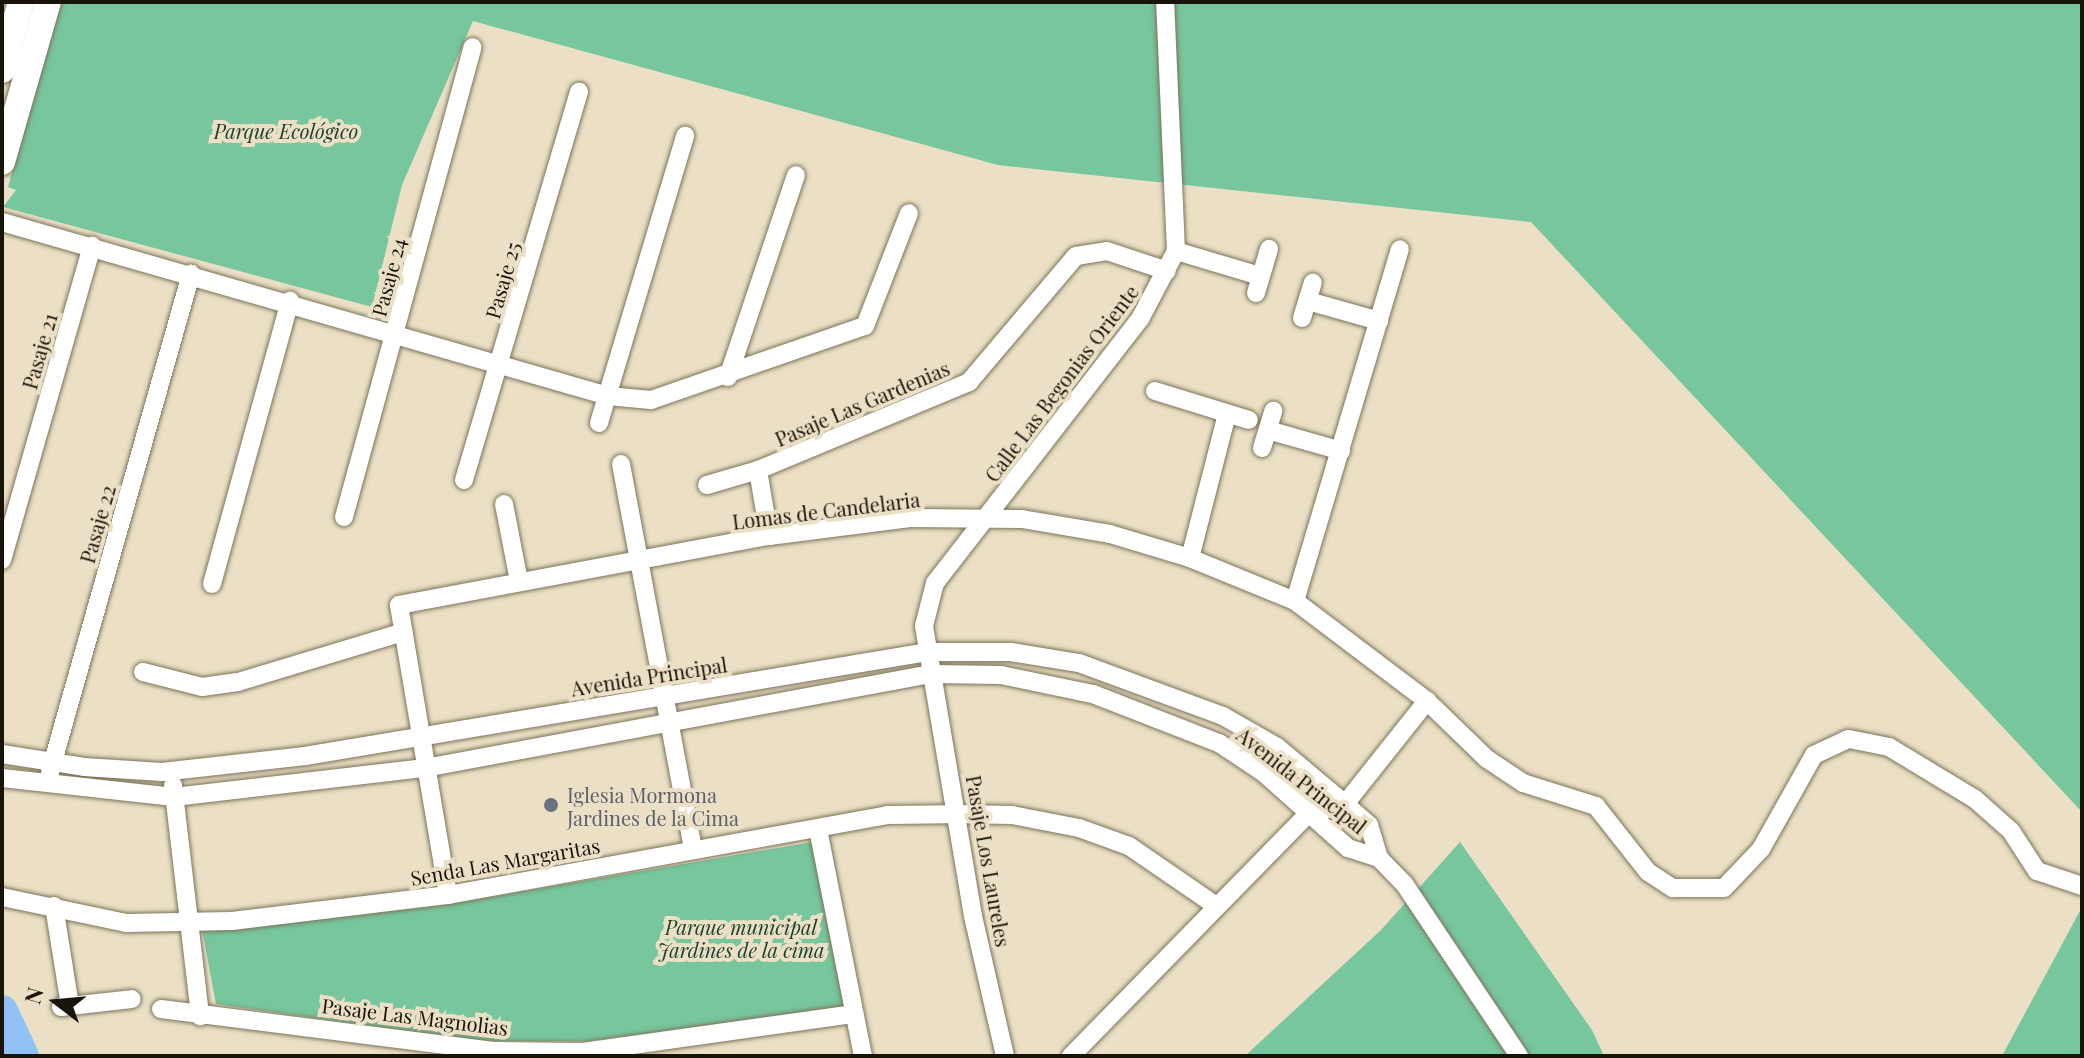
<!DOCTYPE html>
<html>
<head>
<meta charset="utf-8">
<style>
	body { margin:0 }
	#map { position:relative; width:2084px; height:1058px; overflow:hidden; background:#ebe0c5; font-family:"Playfair Display",serif }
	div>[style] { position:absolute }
	.green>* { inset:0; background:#77c69d }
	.river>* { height:32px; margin:-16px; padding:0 16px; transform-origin:16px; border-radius:16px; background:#91c1f5 }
	.roads { filter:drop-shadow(0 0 2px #7c735a) drop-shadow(0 0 2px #7c735a) }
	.street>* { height:18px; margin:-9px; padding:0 9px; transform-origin:9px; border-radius:9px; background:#fff }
	.secondary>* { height:26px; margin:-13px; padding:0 13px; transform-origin:13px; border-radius:13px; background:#fff }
	.dots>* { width:22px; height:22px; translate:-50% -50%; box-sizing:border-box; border:4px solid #ebe0c5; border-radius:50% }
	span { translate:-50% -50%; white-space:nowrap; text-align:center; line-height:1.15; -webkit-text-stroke:8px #ebe0c5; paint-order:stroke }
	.park-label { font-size:20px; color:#1c4330; font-style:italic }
	.street-label { font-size:20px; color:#18140a }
	.worship-label { font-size:20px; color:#5b616d }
	.left { translate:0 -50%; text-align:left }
	.frame { position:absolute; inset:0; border:4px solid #18140a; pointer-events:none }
	.north { position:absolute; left:16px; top:962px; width:80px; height:80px; -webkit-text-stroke:6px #ebe0c5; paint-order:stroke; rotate:286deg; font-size:22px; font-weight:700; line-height:32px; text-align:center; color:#18140a }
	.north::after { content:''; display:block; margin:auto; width:28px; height:36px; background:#18140a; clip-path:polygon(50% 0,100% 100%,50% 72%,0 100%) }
</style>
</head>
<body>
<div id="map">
	<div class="green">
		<i style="clip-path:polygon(41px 2px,2082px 2px,2082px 812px,1531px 222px,998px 165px,473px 21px,402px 185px,372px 307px,3px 207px,16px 190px,8px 187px,32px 99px)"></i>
		<i style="clip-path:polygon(813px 842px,845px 1007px,590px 1041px,478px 1041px,216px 1004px,202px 929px,438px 906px)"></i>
		<i style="clip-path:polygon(1460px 842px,1592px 1030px,1604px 1056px,1245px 1056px,1381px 930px)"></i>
		<i style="clip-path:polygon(2082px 907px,2082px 1056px,2002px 1056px)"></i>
	</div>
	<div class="river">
		<i style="left:2px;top:1011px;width:50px;rotate:65deg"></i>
	</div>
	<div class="roads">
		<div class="street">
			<i style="left:2px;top:222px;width:630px;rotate:16.02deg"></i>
			<i style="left:608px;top:396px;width:43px;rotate:5.3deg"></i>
			<i style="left:651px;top:400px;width:226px;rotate:-19.1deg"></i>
			<i style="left:865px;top:326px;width:121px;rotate:-68.7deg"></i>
			<i style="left:1176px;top:251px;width:88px;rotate:16.6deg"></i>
			<i style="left:1256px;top:293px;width:46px;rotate:-73.5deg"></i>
			<i style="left:1308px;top:301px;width:74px;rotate:15.7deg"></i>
			<i style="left:1302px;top:318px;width:37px;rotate:-73deg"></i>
			<i style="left:728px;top:377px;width:213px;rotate:-71.4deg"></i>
			<i style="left:1155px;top:391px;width:98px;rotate:17.1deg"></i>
			<i style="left:599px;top:423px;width:300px;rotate:-73.3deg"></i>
			<i style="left:1268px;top:430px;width:76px;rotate:16deg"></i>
			<i style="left:1262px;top:448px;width:39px;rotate:-73deg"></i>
			<i style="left:621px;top:464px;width:392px;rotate:79.4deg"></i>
			<i style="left:758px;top:470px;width:67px;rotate:80.5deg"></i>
			<i style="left:464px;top:480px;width:405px;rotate:-73.5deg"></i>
			<i style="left:707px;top:485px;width:53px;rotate:-16.4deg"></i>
			<i style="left:758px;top:470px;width:229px;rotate:-22.6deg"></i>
			<i style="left:969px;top:382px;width:165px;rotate:-49.7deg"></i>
			<i style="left:1076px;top:256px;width:31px;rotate:-9deg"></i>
			<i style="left:1107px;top:251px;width:63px;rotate:18.4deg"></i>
			<i style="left:504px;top:504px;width:78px;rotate:79deg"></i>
			<i style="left:344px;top:517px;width:487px;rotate:-74.7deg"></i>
			<i style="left:1190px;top:558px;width:149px;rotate:-75.6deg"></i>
			<i style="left:2px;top:560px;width:327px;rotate:-74deg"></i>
			<i style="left:212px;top:584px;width:294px;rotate:-74.6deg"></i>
			<i style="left:1295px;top:601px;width:367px;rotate:-73.4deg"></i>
			<i style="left:143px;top:672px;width:61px;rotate:14.3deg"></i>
			<i style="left:202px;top:687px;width:36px;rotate:-8deg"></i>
			<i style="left:238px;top:682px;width:173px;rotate:-16.8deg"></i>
			<i style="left:2px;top:754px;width:83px;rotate:9deg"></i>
			<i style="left:84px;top:767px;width:78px;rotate:3.7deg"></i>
			<i style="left:162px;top:772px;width:144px;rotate:-6.4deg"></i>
			<i style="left:305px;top:756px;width:632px;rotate:-9.48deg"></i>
			<i style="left:928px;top:652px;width:83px"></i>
			<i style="left:1011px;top:652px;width:69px;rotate:9.2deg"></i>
			<i style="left:1079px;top:663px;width:153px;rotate:20.2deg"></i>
			<i style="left:1223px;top:716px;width:62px;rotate:29.9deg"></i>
			<i style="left:1277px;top:747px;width:89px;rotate:40deg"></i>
			<i style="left:1345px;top:804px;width:32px;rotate:41deg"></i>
			<i style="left:1369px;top:825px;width:34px;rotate:73deg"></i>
			<i style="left:1379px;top:858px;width:37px;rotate:46deg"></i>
			<i style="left:1405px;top:885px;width:206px;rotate:56.3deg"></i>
			<i style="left:50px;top:772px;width:518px;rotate:-74.19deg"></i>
			<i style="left:2px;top:778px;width:173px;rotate:6.3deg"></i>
			<i style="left:174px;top:797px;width:253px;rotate:-6.6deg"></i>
			<i style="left:425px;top:768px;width:515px;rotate:-10.52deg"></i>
			<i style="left:931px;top:674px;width:70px;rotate:0.8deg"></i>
			<i style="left:1001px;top:675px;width:94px;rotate:11.7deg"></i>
			<i style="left:1093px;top:694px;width:135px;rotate:21.3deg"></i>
			<i style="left:1219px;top:743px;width:54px;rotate:33.7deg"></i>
			<i style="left:1264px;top:773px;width:113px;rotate:41.8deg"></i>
			<i style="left:1348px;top:848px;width:33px;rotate:18deg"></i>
			<i style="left:173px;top:785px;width:233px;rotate:83.3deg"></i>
			<i style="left:818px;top:829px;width:231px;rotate:78.8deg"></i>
			<i style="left:448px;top:895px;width:294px;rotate:-99.6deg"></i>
			<i style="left:399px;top:605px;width:376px;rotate:-10.6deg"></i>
			<i style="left:769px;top:536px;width:142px;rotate:-7.3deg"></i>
			<i style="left:910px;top:518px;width:112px;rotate:0.5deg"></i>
			<i style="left:1022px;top:519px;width:89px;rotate:9.7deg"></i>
			<i style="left:1110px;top:534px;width:84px;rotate:16.7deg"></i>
			<i style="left:1190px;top:558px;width:113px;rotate:22.3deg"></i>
			<i style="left:1295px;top:601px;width:166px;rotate:37.1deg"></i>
			<i style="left:1427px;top:701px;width:83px;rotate:44deg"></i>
			<i style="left:1487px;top:759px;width:43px;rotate:33.7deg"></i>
			<i style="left:1523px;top:783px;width:77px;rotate:17.5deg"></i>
			<i style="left:1596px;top:806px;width:84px;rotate:51.8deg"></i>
			<i style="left:1648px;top:872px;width:30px;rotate:33deg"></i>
			<i style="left:1673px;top:888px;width:51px"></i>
			<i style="left:1724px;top:888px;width:54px;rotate:-46.5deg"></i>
			<i style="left:1761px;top:849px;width:108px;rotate:-60.6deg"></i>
			<i style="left:1814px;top:755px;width:38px;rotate:-25deg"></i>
			<i style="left:1849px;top:739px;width:41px;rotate:11.3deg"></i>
			<i style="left:1889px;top:747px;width:100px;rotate:31.2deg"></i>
			<i style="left:1975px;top:799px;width:48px;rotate:41.6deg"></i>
			<i style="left:2011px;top:831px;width:48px;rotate:57deg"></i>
			<i style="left:2037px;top:871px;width:47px;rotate:18.4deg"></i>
			<i style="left:2px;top:897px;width:127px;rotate:11.8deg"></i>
			<i style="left:126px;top:923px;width:106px;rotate:-1.1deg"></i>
			<i style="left:232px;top:921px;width:218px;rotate:-6.9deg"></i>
			<i style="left:448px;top:895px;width:446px;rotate:-10.3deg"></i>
			<i style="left:887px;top:815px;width:73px;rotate:-0.8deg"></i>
			<i style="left:960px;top:814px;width:52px;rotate:1.1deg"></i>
			<i style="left:1012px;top:815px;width:68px;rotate:11deg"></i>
			<i style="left:1079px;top:828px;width:53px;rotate:19.8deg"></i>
			<i style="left:1129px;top:846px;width:104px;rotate:34.5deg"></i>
			<i style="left:54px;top:906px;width:101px;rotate:80.9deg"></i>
			<i style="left:61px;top:1007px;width:71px;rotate:-6.4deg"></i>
			<i style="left:161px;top:1009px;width:337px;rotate:7.2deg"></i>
			<i style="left:495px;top:1051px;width:88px;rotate:0.7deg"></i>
			<i style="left:583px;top:1052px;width:274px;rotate:-8deg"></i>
			<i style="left:1005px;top:1056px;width:144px;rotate:-102.9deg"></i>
			<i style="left:973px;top:916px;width:294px;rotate:-99.6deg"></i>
			<i style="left:924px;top:626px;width:44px;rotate:-75.7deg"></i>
			<i style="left:935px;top:583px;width:336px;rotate:-52.2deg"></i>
			<i style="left:1141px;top:317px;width:75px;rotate:-62.1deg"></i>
			<i style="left:1176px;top:251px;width:249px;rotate:-92.5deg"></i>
			<i style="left:1071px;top:1056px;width:339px;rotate:-45.6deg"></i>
			<i style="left:1308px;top:814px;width:38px;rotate:-15deg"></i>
			<i style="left:1345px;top:804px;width:132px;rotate:-51.5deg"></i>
		</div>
		<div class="secondary">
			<i style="left:2px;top:70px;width:71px;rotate:-74.4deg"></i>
			<i style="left:2px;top:162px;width:166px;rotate:-74deg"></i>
		</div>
	</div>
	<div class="dots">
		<i style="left:551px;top:805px;background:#6b7280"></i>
	</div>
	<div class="park-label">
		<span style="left:286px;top:130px">Parque Ecológico</span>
		<span style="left:741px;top:938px">Parque municipal<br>Jardines de la cima</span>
	</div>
	<div class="street-label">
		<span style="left:388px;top:277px;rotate:-75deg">Pasaje 24</span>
		<span style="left:502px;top:280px;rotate:-74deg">Pasaje 25</span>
		<span style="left:39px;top:351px;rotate:-74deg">Pasaje 21</span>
		<span style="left:1061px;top:383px;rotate:-53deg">Calle Las Begonias Oriente</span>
		<span style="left:862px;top:403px;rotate:-23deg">Pasaje Las Gardenias</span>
		<span style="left:826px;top:510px;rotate:-7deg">Lomas de Candelaria</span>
		<span style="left:97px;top:524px;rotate:-74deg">Pasaje 22</span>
		<span style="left:649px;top:676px;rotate:-9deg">Avenida Principal</span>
		<span style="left:1302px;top:780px;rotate:38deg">Avenida Principal</span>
		<span style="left:505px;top:861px;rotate:-10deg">Senda Las Margaritas</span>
		<span style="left:989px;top:861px;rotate:80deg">Pasaje Los Laureles</span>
		<span style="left:415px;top:1016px;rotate:7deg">Pasaje Las Magnolias</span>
	</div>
	<div class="worship-label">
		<span class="left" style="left:567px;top:806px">Iglesia Mormona<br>Jardines de la Cima</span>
	</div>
	<div class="frame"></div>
	<div class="north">N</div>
</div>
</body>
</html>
